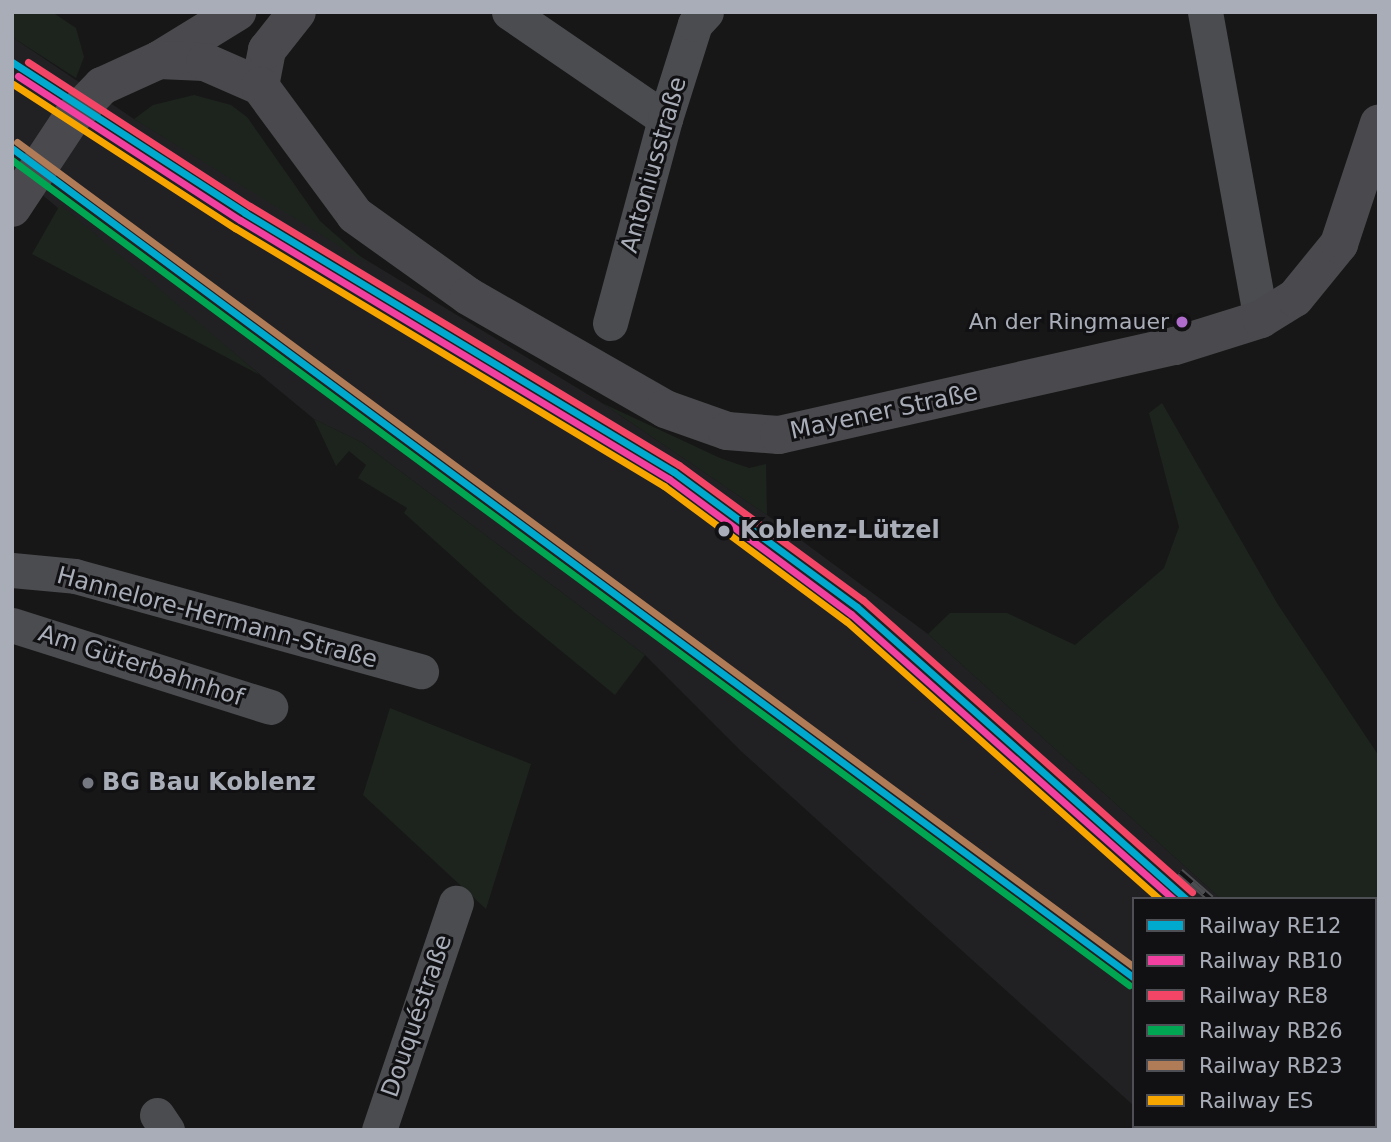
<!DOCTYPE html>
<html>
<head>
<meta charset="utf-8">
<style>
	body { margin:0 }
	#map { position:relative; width:1391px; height:1142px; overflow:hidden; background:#171717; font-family:"DejaVu Sans",sans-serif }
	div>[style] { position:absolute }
	.built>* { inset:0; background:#212123 }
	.green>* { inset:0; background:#1d241e }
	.street>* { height:35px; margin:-17.5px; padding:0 17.5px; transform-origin:17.5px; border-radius:17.5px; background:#4b4c50 }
	.secondary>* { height:38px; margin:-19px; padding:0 19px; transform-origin:19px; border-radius:19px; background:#4a4a4e }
	.rail>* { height:8px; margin-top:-4px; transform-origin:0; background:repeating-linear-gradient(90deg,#111113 0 16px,#4b4c4f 0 32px); box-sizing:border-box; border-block:2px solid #4b4c4f }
	.rail-1>* { height:7px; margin:-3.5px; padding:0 3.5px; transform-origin:3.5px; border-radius:3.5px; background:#00a9ce }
	.rail-2>* { height:7px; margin:-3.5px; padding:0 3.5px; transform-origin:3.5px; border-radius:3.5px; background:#f240a1 }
	.rail-3>* { height:7px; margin:-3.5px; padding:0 3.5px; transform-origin:3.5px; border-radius:3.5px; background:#f34667 }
	.rail-4>* { height:7px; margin:-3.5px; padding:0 3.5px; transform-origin:3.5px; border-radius:3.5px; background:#00a651 }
	.rail-5>* { height:7px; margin:-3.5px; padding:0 3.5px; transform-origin:3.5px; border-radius:3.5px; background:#b07c57 }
	.rail-6>* { height:7px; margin:-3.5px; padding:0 3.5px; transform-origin:3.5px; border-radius:3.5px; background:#f7a600 }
	.dots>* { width:19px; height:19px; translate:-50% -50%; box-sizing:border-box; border:4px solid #111113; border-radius:50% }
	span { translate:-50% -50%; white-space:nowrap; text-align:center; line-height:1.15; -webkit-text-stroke:6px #111113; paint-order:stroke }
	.bus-label { font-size:22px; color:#a8adb8 }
	.right { translate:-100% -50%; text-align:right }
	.street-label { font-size:24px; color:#a8adb8 }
	.stop-label { font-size:24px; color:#a8adb8; font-weight:700 }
	.left { translate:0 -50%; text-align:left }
	.poi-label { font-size:24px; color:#a8adb8; font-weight:700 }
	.frame { position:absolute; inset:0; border:14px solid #a8adb8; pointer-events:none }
	.legend { position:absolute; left:1132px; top:897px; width:245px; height:231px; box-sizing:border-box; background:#111113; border:2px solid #4d4f55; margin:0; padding:9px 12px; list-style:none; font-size:21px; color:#a8adb8 }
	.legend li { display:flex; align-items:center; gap:14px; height:35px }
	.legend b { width:35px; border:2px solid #4d4f55 }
</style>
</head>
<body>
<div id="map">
	<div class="built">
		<i style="clip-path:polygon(12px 37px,134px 119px,602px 403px,767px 515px,928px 634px,1221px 899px,1134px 899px,1134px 1106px,742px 752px,645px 655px,363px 443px,314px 419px,12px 170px)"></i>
		<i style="clip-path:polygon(1375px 1036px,1379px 1130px,1156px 1126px,1375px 1126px)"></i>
	</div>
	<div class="green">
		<i style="clip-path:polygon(12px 12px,52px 12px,76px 28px,84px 57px,76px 78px,12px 37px)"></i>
		<i style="clip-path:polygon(194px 95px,231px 105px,247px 117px,320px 221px,370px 265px,134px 119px,153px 105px)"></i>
		<i style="clip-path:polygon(60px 205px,61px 205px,260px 375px,32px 254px)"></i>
		<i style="clip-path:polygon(602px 403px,720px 458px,749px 468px,766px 464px,767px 515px)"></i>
		<i style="clip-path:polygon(1162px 403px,1277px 603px,1379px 756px,1379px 1040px,1375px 899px,1221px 899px,928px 634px,950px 613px,1007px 613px,1075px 645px,1164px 568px,1179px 527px,1149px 413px)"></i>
		<i style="clip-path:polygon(314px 419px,363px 443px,645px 655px,615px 695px,515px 613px,404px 513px,407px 508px,358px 478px,366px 465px,349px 451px,336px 466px)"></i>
		<i style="clip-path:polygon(390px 708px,531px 764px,486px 909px,363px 795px)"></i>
	</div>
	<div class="street">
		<i style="left:509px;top:12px;width:189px;rotate:34.4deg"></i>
		<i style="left:1205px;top:12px;width:312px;rotate:79.7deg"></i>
		<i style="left:610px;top:323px;width:211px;rotate:-74.9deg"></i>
		<i style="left:665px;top:119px;width:100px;rotate:-72.5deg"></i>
		<i style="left:695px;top:24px;width:16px;rotate:-47deg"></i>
		<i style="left:12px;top:570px;width:63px;rotate:5.4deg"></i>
		<i style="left:75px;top:576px;width:359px;rotate:15.4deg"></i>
		<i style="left:12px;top:625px;width:271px;rotate:17.6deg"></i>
		<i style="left:157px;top:1115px;width:18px;rotate:56deg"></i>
		<i style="left:379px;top:1130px;width:240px;rotate:-71.3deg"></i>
	</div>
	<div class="secondary">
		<i style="left:159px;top:60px;width:92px;rotate:-31.6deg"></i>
		<i style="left:260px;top:86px;width:37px;rotate:-79deg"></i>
		<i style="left:267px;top:50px;width:48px;rotate:-51.7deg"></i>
		<i style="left:12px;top:208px;width:110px;rotate:-56.5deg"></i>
		<i style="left:73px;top:116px;width:42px;rotate:-46deg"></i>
		<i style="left:102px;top:86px;width:63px;rotate:-24.5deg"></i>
		<i style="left:159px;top:60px;width:46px;rotate:2.5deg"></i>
		<i style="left:205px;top:62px;width:60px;rotate:23.6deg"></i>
		<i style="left:260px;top:86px;width:160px;rotate:53.6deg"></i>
		<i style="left:355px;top:215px;width:139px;rotate:35.6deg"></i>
		<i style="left:468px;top:296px;width:227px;rotate:29.8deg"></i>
		<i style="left:665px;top:409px;width:66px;rotate:19.5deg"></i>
		<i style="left:727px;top:431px;width:52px;rotate:4.4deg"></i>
		<i style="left:779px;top:435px;width:406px;rotate:-12.7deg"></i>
		<i style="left:1175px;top:346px;width:90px;rotate:-17.4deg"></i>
		<i style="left:1261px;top:319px;width:40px;rotate:-32deg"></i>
		<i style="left:1295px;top:298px;width:70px;rotate:-50.8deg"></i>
		<i style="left:1339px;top:244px;width:127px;rotate:-71.7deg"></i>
	</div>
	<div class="rail">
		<i style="left:1180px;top:872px;width:41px;rotate:41.1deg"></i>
		<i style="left:1375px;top:1048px;width:5px;rotate:37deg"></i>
	</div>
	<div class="rail-1">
		<i style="left:12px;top:62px;width:278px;rotate:32.9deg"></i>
		<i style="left:245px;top:213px;width:501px;rotate:31.12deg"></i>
		<i style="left:674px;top:472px;width:227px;rotate:36.4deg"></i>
		<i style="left:857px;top:607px;width:440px;rotate:41.6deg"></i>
		<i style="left:13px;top:149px;width:1394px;rotate:36.48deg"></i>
	</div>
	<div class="rail-2">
		<i style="left:18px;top:76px;width:265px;rotate:33deg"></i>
		<i style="left:240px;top:220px;width:501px;rotate:31.12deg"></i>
		<i style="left:669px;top:479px;width:227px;rotate:36.6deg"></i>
		<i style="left:851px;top:614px;width:430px;rotate:41.5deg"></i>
	</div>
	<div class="rail-3">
		<i style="left:28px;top:62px;width:265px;rotate:33deg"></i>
		<i style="left:250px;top:206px;width:501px;rotate:31.12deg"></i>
		<i style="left:679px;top:465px;width:228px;rotate:36.3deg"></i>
		<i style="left:863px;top:600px;width:440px;rotate:41.6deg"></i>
	</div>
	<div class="rail-4">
		<i style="left:12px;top:160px;width:1389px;rotate:36.45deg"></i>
	</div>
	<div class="rail-5">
		<i style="left:17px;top:142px;width:1389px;rotate:36.45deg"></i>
	</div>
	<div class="rail-6">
		<i style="left:13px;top:84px;width:265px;rotate:33deg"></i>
		<i style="left:235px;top:228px;width:501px;rotate:31.02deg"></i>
		<i style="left:664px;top:486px;width:227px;rotate:36.6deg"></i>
		<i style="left:846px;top:621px;width:419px;rotate:41.6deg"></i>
	</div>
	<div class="dots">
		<i style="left:1182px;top:322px;background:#b06ccc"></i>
		<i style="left:724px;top:531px;background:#a8adb8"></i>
		<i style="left:88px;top:783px;background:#757880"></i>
	</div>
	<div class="bus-label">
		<span class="right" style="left:1169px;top:322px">An der Ringmauer</span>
	</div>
	<div class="street-label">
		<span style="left:654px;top:165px;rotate:-74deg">Antoniusstraße</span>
		<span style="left:884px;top:412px;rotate:-12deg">Mayener Straße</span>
		<span style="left:217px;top:618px;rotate:15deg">Hannelore-Hermann-Straße</span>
		<span style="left:141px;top:666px;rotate:18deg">Am Güterbahnhof</span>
		<span style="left:417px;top:1016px;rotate:-71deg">Douquéstraße</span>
	</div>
	<div class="stop-label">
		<span class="left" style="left:740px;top:531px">Koblenz-Lützel</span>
	</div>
	<div class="poi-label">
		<span class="left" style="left:102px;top:783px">BG Bau Koblenz</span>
	</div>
	<div class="frame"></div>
	<ul class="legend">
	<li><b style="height:9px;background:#00a9ce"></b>Railway RE12</li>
	<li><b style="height:9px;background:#f240a1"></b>Railway RB10</li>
	<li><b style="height:9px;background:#f34667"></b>Railway RE8</li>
	<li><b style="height:9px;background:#00a651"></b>Railway RB26</li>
	<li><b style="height:9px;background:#b07c57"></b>Railway RB23</li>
	<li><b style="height:9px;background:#f7a600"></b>Railway ES</li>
	</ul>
</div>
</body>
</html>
